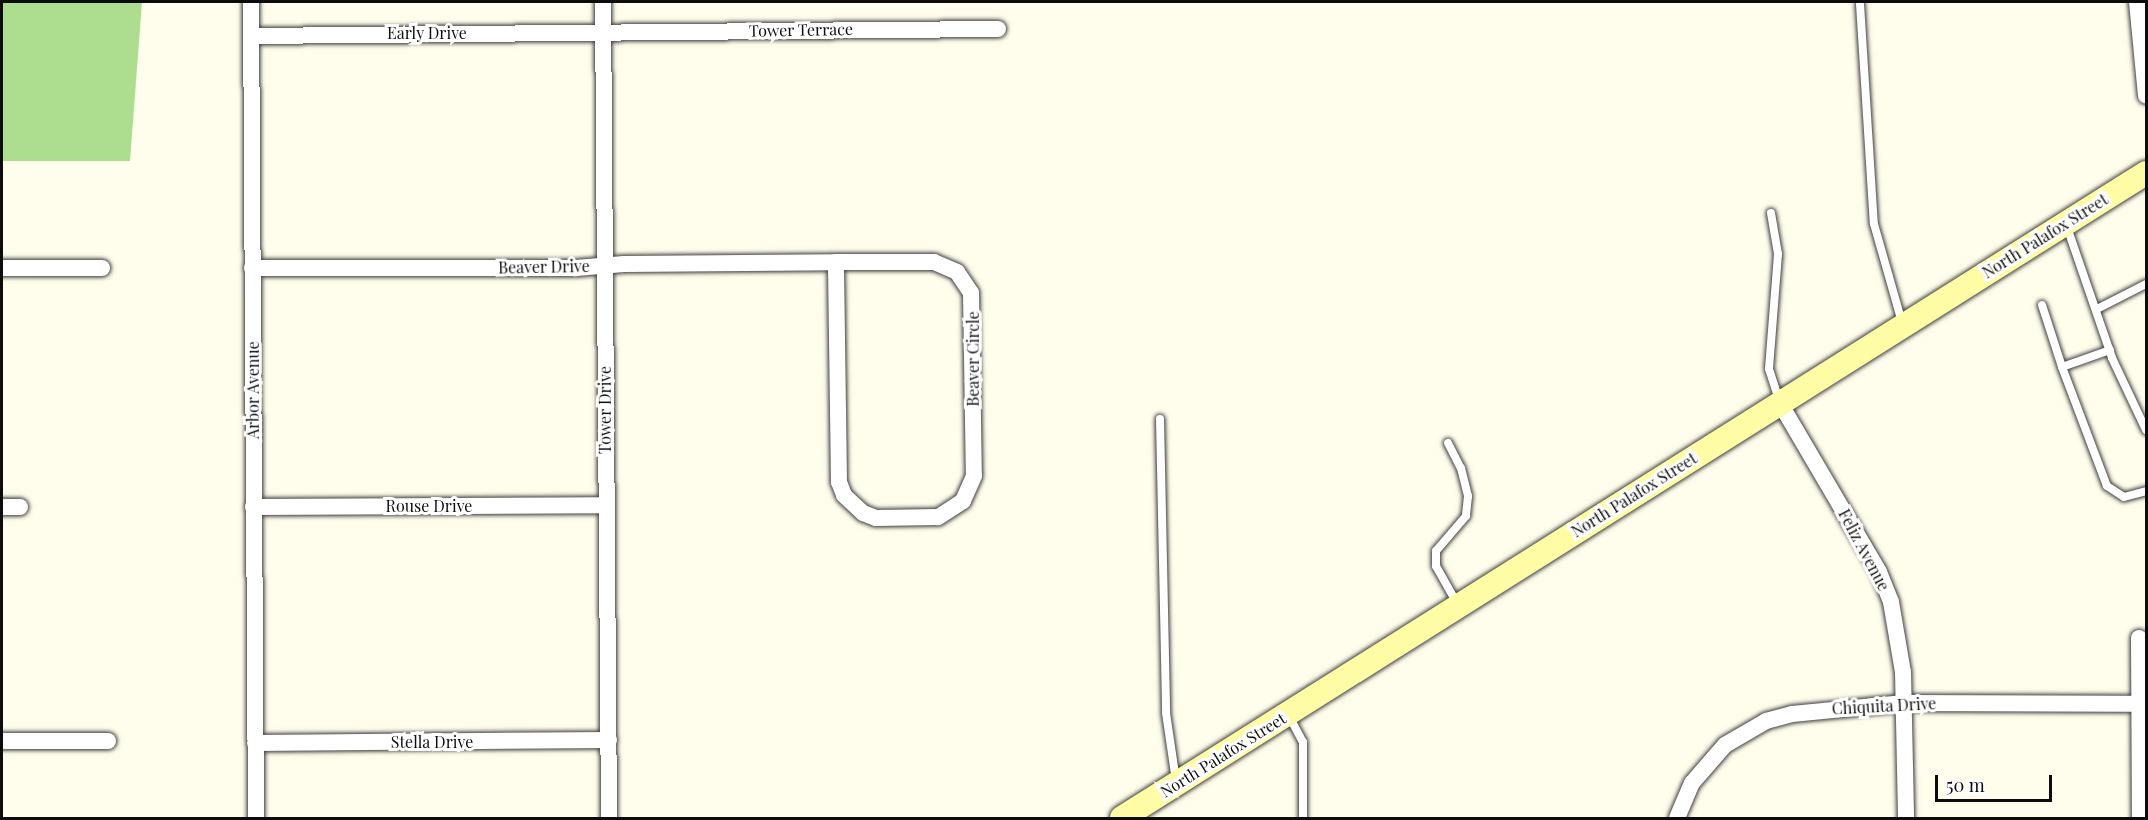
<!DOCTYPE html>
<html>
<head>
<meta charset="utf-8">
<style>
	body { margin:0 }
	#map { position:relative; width:2148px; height:820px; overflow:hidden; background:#fffdeb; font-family:"Playfair Display",serif }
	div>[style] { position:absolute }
	.forest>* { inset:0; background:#adde90 }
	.roads { filter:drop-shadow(0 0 2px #3f3f3f) drop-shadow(0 0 2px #3f3f3f) }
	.service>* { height:8px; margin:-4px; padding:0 4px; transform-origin:4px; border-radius:4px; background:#fff }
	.minor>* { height:16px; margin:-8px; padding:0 8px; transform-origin:8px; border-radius:8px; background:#fff }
	.secondary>* { height:24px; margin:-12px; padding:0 12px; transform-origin:12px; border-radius:12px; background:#fffca6 }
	span { translate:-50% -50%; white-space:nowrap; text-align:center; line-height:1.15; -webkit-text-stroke:6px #fff; paint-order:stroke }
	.street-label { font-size:16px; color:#0c0c0c }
	.frame { position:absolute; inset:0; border:3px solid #0c0c0c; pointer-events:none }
	.scale { position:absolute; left:1935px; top:775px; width:117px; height:27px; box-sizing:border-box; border:3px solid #0c0c0c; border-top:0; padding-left:8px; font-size:18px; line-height:21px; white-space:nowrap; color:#0c0c0c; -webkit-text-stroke:4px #fff; paint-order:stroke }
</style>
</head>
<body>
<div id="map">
	<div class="forest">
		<i style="clip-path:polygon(2px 2px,142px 2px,130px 161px,2px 161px)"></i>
	</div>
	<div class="roads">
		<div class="service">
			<i style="left:1860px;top:4px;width:220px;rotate:86.4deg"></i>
			<i style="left:1874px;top:224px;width:102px;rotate:74.1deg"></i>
			<i style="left:1771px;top:213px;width:42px;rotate:80.3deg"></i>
			<i style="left:1778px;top:254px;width:115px;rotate:94.5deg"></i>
			<i style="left:1769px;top:369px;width:33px;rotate:72deg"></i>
			<i style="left:2067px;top:227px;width:139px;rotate:71deg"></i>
			<i style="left:2112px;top:358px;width:80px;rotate:64.7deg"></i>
			<i style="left:2042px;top:305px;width:65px;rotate:72.1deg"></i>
			<i style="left:2062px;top:367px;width:51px;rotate:-19.5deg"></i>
			<i style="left:2097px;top:309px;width:55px;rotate:-27deg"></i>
			<i style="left:2062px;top:367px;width:127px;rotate:69.3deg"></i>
			<i style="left:2107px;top:486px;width:20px;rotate:33deg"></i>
			<i style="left:2124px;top:497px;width:23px;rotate:-15deg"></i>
			<i style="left:1160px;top:419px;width:294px;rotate:88.8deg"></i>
			<i style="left:1166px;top:713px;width:69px;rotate:81.6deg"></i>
			<i style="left:1448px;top:443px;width:28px;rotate:63deg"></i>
			<i style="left:1461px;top:468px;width:29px;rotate:76deg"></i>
			<i style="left:1468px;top:496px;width:20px;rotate:96deg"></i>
			<i style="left:1466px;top:516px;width:46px;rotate:130.6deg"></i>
			<i style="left:1436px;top:551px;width:15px;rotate:90deg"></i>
			<i style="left:1436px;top:566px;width:45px;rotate:60.6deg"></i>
			<i style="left:1288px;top:714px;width:32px;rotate:62deg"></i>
			<i style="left:1303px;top:742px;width:76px;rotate:90deg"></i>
		</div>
		<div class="minor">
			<i style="left:251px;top:2px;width:816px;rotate:89.65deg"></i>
			<i style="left:603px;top:2px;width:816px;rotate:89.58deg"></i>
			<i style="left:2137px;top:2px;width:94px;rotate:84.5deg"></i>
			<i style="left:251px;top:36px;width:747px;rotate:-0.54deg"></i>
			<i style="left:836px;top:262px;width:98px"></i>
			<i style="left:934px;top:262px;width:25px;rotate:23deg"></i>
			<i style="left:957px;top:272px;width:25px;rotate:56deg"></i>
			<i style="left:971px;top:293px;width:183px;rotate:89.1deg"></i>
			<i style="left:974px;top:476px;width:27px;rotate:114deg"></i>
			<i style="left:963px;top:501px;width:30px;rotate:147deg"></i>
			<i style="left:938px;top:517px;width:62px;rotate:179.1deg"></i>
			<i style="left:876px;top:518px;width:14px;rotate:-159deg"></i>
			<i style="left:863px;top:513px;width:26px;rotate:-137deg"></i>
			<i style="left:844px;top:495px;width:14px;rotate:-111deg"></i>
			<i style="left:839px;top:482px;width:220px;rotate:-90.8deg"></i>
			<i style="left:2px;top:268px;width:100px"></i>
			<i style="left:252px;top:268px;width:324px"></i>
			<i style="left:576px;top:268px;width:48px;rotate:-4.8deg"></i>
			<i style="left:624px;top:264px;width:212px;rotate:-0.5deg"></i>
			<i style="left:1780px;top:403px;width:196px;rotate:59.6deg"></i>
			<i style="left:1879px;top:572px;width:32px;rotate:68deg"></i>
			<i style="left:1891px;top:602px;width:71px;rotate:80.3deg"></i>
			<i style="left:1903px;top:672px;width:146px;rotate:88.8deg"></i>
			<i style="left:2px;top:507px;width:18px"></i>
			<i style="left:253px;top:507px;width:352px;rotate:-0.3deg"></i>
			<i style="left:2139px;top:638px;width:180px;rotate:89.7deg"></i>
			<i style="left:2px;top:741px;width:106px"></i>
			<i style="left:255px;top:743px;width:354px;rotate:-0.5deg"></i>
			<i style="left:1677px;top:818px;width:38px;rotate:-67deg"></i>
			<i style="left:1692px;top:783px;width:50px;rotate:-49deg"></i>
			<i style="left:1725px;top:745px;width:48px;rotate:-30.3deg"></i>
			<i style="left:1766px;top:721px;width:27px;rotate:-15deg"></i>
			<i style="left:1792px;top:714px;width:113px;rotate:-5.6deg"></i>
			<i style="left:1904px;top:703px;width:235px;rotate:0.2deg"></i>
		</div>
		<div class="secondary">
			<i style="left:1122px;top:818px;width:1210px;rotate:-32.21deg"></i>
		</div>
	</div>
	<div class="street-label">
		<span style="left:801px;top:30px;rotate:-1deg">Tower Terrace</span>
		<span style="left:427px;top:33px">Early Drive</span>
		<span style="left:2045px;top:236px;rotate:-32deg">North Palafox Street</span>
		<span style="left:544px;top:267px;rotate:-1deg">Beaver Drive</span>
		<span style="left:973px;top:359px;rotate:-90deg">Beaver Circle</span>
		<span style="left:253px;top:390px;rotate:-90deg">Arbor Avenue</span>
		<span style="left:605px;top:410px;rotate:-90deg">Tower Drive</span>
		<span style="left:1634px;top:495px;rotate:-32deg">North Palafox Street</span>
		<span style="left:429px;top:506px">Rouse Drive</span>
		<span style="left:1864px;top:550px;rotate:62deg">Feliz Avenue</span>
		<span style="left:1884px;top:706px;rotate:-3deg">Chiquita Drive</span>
		<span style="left:432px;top:742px">Stella Drive</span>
		<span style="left:1223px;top:755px;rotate:-32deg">North Palafox Street</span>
	</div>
	<div class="frame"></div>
	<div class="scale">50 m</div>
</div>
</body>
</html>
